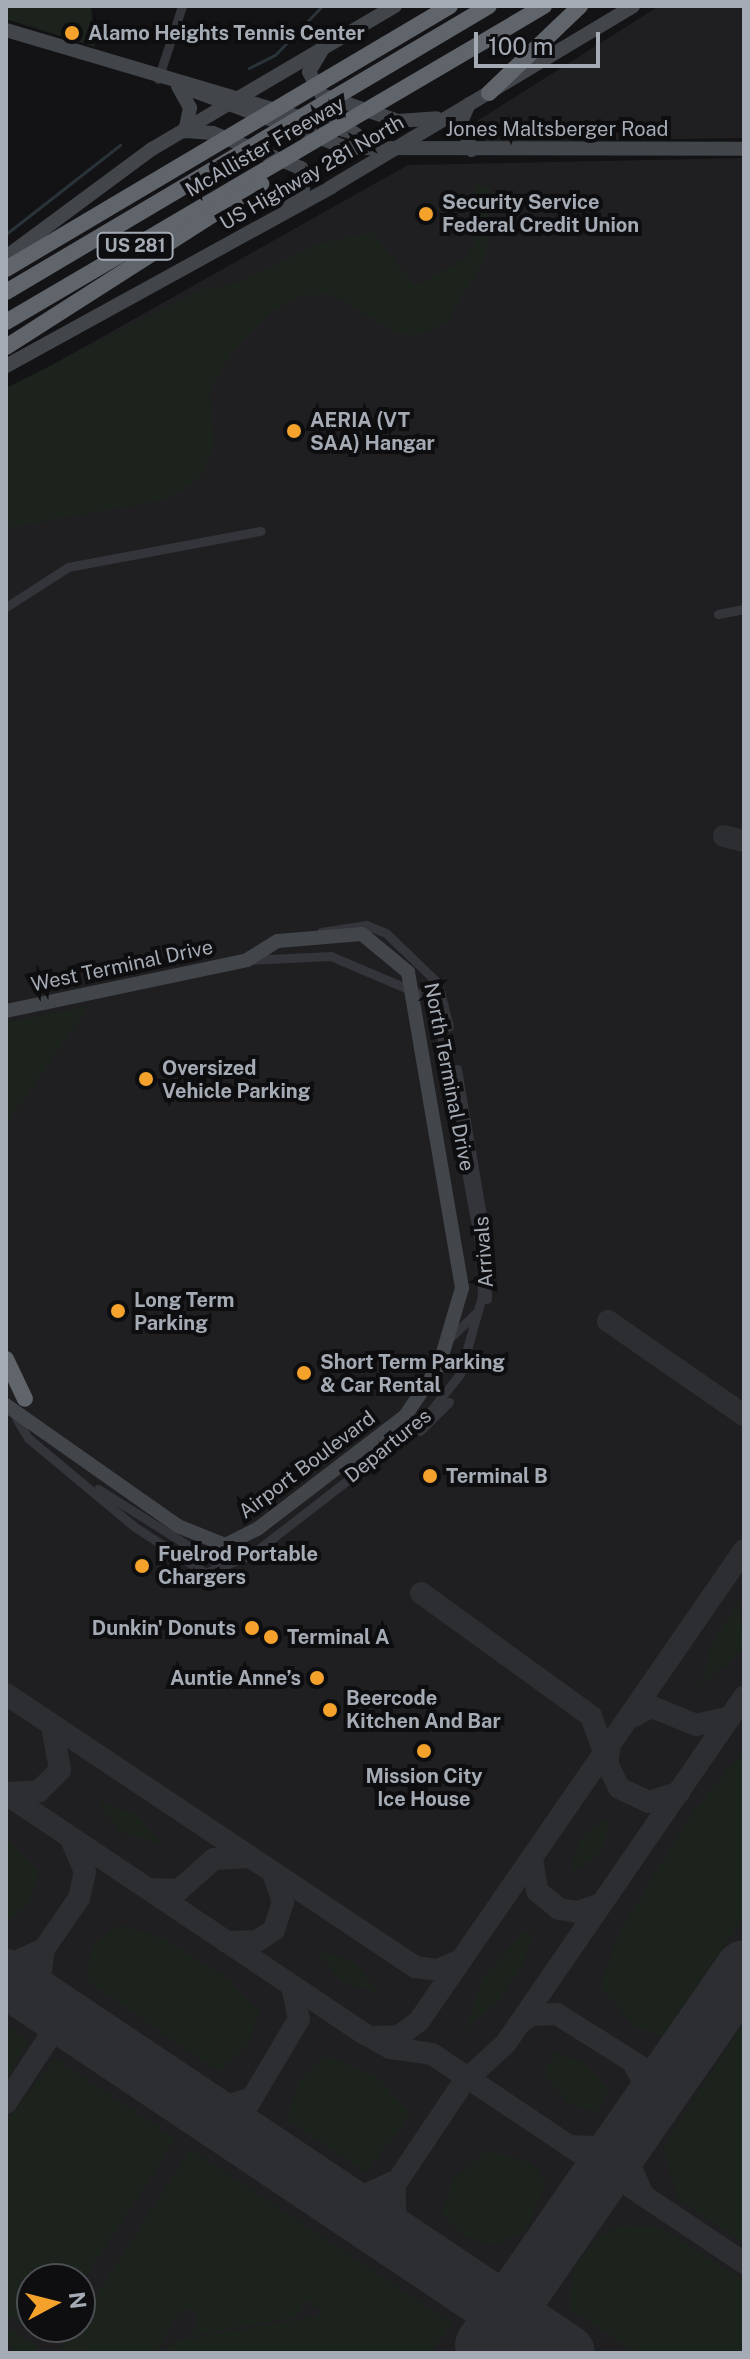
<!DOCTYPE html>
<html>
<head>
<meta charset="utf-8">
<style>
	body { margin:0 }
	#map { position:relative; width:750px; height:2359px; overflow:hidden; background:#131315; font-family:"Public Sans",sans-serif }
	div>[style] { position:absolute }
	.built>* { inset:0; background:#1f1f22 }
	.green>* { inset:0; background:#1b231c }
	.stream>* { height:3px; margin:-1.5px; padding:0 1.5px; transform-origin:1.5px; border-radius:1.5px; background:#293339 }
	.taxiway>* { height:22px; margin:-11px; padding:0 11px; transform-origin:11px; border-radius:11px; background:#2d2e32 }
	.runway>* { height:58px; margin:-29px; padding:0 29px; transform-origin:29px; border-radius:29px; background:#2d2e32 }
	.street>* { height:9px; margin:-4.5px; padding:0 4.5px; transform-origin:4.5px; border-radius:4.5px; background:#34353a }
	.secondary>* { height:14px; margin:-7px; padding:0 7px; transform-origin:7px; border-radius:7px; background:#42454a }
	.highway>* { height:16px; margin:-8px; padding:0 8px; transform-origin:8px; border-radius:8px; background:#60646b }
	.dots>* { width:22px; height:22px; translate:-50% -50%; box-sizing:border-box; border:4px solid #0e0e10; border-radius:50% }
	span { translate:-50% -50%; white-space:nowrap; text-align:center; line-height:1.15; -webkit-text-stroke:8px #0e0e10; paint-order:stroke }
	.shield-label span { padding:2px 6px; background:#0e0e10; border:2px solid; border-radius:6px; -webkit-text-stroke-width:0 }
	.shield-label { font-size:18px; color:#a5abb5; font-weight:700 }
	.poi-label { font-size:20px; color:#a5abb5; font-weight:700 }
	.left { translate:0 -50%; text-align:left }
	.right { translate:-100% -50%; text-align:right }
	.street-label { font-size:20px; color:#a5abb5 }
	.frame { position:absolute; inset:0; border:8px solid #a5abb5; pointer-events:none }
	.north { position:absolute; left:16px; top:2263px; width:80px; height:80px; box-sizing:border-box; background:#0e0e10; border:2px solid #4a4d52; border-radius:50%; rotate:83deg; font-size:22px; font-weight:700; line-height:32px; text-align:center; color:#a5abb5 }
	.north::after { content:''; display:block; margin:auto; width:28px; height:36px; background:#f4a22c; clip-path:polygon(50% 0,100% 100%,50% 72%,0 100%) }
	.scale { position:absolute; left:474px; top:32px; width:126px; height:36px; box-sizing:border-box; border:4px solid #a5abb5; border-top:0; padding-left:10px; font-size:24px; line-height:28px; white-space:nowrap; color:#a5abb5; -webkit-text-stroke:6px #0e0e10; paint-order:stroke }
</style>
</head>
<body>
<div id="map">
	<div class="built">
		<i style="clip-path:polygon(659px 6px,744px 6px,744px 138px,486px 142px,477px 121px)"></i>
		<i style="clip-path:polygon(evenodd,744px 158px,744px 2353px,6px 2353px,6px 391px,408px 165px,744px 158px,32px 2279px,80px 2279px,80px 2327px,32px 2327px,32px 2279px)"></i>
	</div>
	<div class="green">
		<i style="clip-path:polygon(6px 6px,91px 6px,95px 47px,6px 19px)"></i>
		<i style="clip-path:polygon(475px 184px,491px 188px,486px 256px,446px 322px,419px 335px,398px 334px,332px 294px,301px 296px,269px 313px,230px 355px,209px 393px,214px 444px,201px 477px,168px 499px,6px 528px,6px 388px,206px 288px,230px 286px,315px 245px,372px 232px,415px 286px,468px 258px,476px 239px)"></i>
		<i style="clip-path:polygon(89px 1006px,6px 1124px,6px 1023px)"></i>
		<i style="clip-path:polygon(739px 1601px,744px 1649px,700px 1686px,713px 1642px)"></i>
		<i style="clip-path:polygon(744px 1751px,744px 1917px,663px 2035px,636px 2028px,601px 1986px,619px 1934px,693px 1812px)"></i>
		<i style="clip-path:polygon(96px 1800px,137px 1815px,162px 1844px,120px 1832px)"></i>
		<i style="clip-path:polygon(601px 1821px,610px 1825px,599px 1854px,570px 1873px,580px 1840px)"></i>
		<i style="clip-path:polygon(6px 1837px,39px 1872px,30px 1902px,6px 1922px)"></i>
		<i style="clip-path:polygon(118px 1925px,165px 1939px,229px 1980px,259px 2013px,248px 2045px,218px 2071px,86px 1980px,93px 1945px)"></i>
		<i style="clip-path:polygon(525px 1930px,533px 1936px,522px 1966px,496px 2003px,465px 2030px,482px 1980px)"></i>
		<i style="clip-path:polygon(315px 1950px,353px 1961px,381px 1994px,342px 1981px)"></i>
		<i style="clip-path:polygon(744px 2022px,744px 2244px,679px 2199px,663px 2148px)"></i>
		<i style="clip-path:polygon(6px 2026px,28px 2041px,6px 2083px)"></i>
		<i style="clip-path:polygon(557px 2052px,585px 2064px,609px 2089px,596px 2112px,569px 2104px,543px 2073px)"></i>
		<i style="clip-path:polygon(325px 2056px,375px 2076px,411px 2114px,366px 2172px,287px 2120px,299px 2082px)"></i>
		<i style="clip-path:polygon(55px 2059px,175px 2139px,80px 2285px,80px 2279px,32px 2279px,32px 2327px,53px 2327px,43px 2338px,6px 2314px,6px 2121px)"></i>
		<i style="clip-path:polygon(191px 2150px,452px 2324px,431px 2353px,163px 2353px,174px 2341px,316px 2317px,321px 2310px,306px 2300px,295px 2317px,190px 2336px,199px 2317px,191px 2309px,178px 2314px,156px 2353px,60px 2350px)"></i>
		<i style="clip-path:polygon(487px 2150px,530px 2163px,547px 2182px,525px 2231px,493px 2245px,464px 2237px,442px 2213px,454px 2179px)"></i>
		<i style="clip-path:polygon(620px 2226px,659px 2227px,744px 2281px,744px 2353px,636px 2353px,569px 2308px,574px 2266px,596px 2239px)"></i>
		<i style="clip-path:polygon(6px 2326px,38px 2346px,35px 2353px,18px 2353px,6px 2343px)"></i>
	</div>
	<div class="stream">
		<i style="left:249px;top:68px;width:29px;rotate:-27deg"></i>
		<i style="left:275px;top:55px;width:68px;rotate:-46.2deg"></i>
		<i style="left:6px;top:234px;width:145px;rotate:-38deg"></i>
	</div>
	<div class="taxiway">
		<i style="left:724px;top:836px;width:21px;rotate:14deg"></i>
		<i style="left:608px;top:1321px;width:165px;rotate:34.7deg"></i>
		<i style="left:421px;top:1593px;width:210px;rotate:35.9deg"></i>
		<i style="left:591px;top:1716px;width:45px;rotate:70.3deg"></i>
		<i style="left:6px;top:1694px;width:492px;rotate:33.7deg"></i>
		<i style="left:415px;top:1967px;width:23px;rotate:7deg"></i>
		<i style="left:438px;top:1970px;width:25px;rotate:-23deg"></i>
		<i style="left:628px;top:1719px;width:27px;rotate:-27deg"></i>
		<i style="left:652px;top:1707px;width:48px;rotate:22.2deg"></i>
		<i style="left:696px;top:1725px;width:35px;rotate:-13deg"></i>
		<i style="left:610px;top:1745px;width:18px;rotate:99deg"></i>
		<i style="left:607px;top:1763px;width:28px;rotate:64deg"></i>
		<i style="left:619px;top:1788px;width:33px;rotate:25deg"></i>
		<i style="left:649px;top:1802px;width:32px;rotate:-18deg"></i>
		<i style="left:6px;top:1793px;width:33px;rotate:-3deg"></i>
		<i style="left:39px;top:1791px;width:30px;rotate:-45deg"></i>
		<i style="left:60px;top:1770px;width:46px;rotate:-100.1deg"></i>
		<i style="left:6px;top:1794px;width:432px;rotate:33.8deg"></i>
		<i style="left:365px;top:2034px;width:29px;rotate:29deg"></i>
		<i style="left:390px;top:2048px;width:42px;rotate:8.1deg"></i>
		<i style="left:432px;top:2054px;width:376px;rotate:33.8deg"></i>
		<i style="left:532px;top:1858px;width:33px;rotate:81deg"></i>
		<i style="left:537px;top:1891px;width:28px;rotate:39deg"></i>
		<i style="left:559px;top:1909px;width:19px;rotate:9deg"></i>
		<i style="left:578px;top:1912px;width:24px;rotate:-19deg"></i>
		<i style="left:149px;top:1889px;width:30px;rotate:2deg"></i>
		<i style="left:179px;top:1890px;width:47px;rotate:-41.5deg"></i>
		<i style="left:214px;top:1859px;width:36px;rotate:-3deg"></i>
		<i style="left:226px;top:1942px;width:31px;rotate:-2deg"></i>
		<i style="left:257px;top:1941px;width:20px;rotate:-33deg"></i>
		<i style="left:274px;top:1930px;width:29px;rotate:-72deg"></i>
		<i style="left:283px;top:1902px;width:31px;rotate:-109deg"></i>
		<i style="left:44px;top:1949px;width:29px;rotate:98deg"></i>
		<i style="left:40px;top:1978px;width:37px;rotate:64deg"></i>
		<i style="left:6px;top:1966px;width:42px;rotate:-24.1deg"></i>
		<i style="left:44px;top:1949px;width:62px;rotate:-55.5deg"></i>
		<i style="left:79px;top:1898px;width:27px;rotate:-77deg"></i>
		<i style="left:85px;top:1872px;width:36px;rotate:-113deg"></i>
		<i style="left:519px;top:2024px;width:15px;rotate:-37deg"></i>
		<i style="left:531px;top:2015px;width:26px;rotate:-2deg"></i>
		<i style="left:557px;top:2014px;width:105px;rotate:32.2deg"></i>
		<i style="left:646px;top:2070px;width:35px;rotate:-13deg"></i>
		<i style="left:51px;top:2036px;width:19px;rotate:-25deg"></i>
		<i style="left:68px;top:2028px;width:25px;rotate:18deg"></i>
		<i style="left:375px;top:2037px;width:24px;rotate:-2deg"></i>
		<i style="left:399px;top:2036px;width:25px;rotate:-37deg"></i>
		<i style="left:419px;top:2021px;width:572px;rotate:-55.39deg"></i>
		<i style="left:635px;top:2066px;width:27px;rotate:63deg"></i>
		<i style="left:647px;top:2090px;width:25px;rotate:99deg"></i>
		<i style="left:6px;top:2103px;width:84px;rotate:-56.7deg"></i>
		<i style="left:52px;top:2033px;width:31px;rotate:-107deg"></i>
		<i style="left:206px;top:2112px;width:45px;rotate:-16.8deg"></i>
		<i style="left:634px;top:2128px;width:34px;rotate:100deg"></i>
		<i style="left:628px;top:2161px;width:36px;rotate:66deg"></i>
		<i style="left:256px;top:2146px;width:38px;rotate:-107deg"></i>
		<i style="left:245px;top:2110px;width:106px;rotate:-59.3deg"></i>
		<i style="left:299px;top:2019px;width:34px;rotate:-102deg"></i>
		<i style="left:569px;top:2146px;width:34px;rotate:2deg"></i>
		<i style="left:603px;top:2147px;width:36px;rotate:-32deg"></i>
		<i style="left:317px;top:2186px;width:44px;rotate:14.3deg"></i>
		<i style="left:360px;top:2197px;width:36px;rotate:-24deg"></i>
		<i style="left:395px;top:2186px;width:37px;rotate:90deg"></i>
		<i style="left:395px;top:2223px;width:41px;rotate:52deg"></i>
		<i style="left:370px;top:2222px;width:167px;rotate:-56.2deg"></i>
		<i style="left:463px;top:2083px;width:59px;rotate:-42.9deg"></i>
		<i style="left:506px;top:2043px;width:420px;rotate:-55.5deg"></i>
	</div>
	<div class="runway">
		<i style="left:6px;top:1978px;width:674px;rotate:33.81deg"></i>
		<i style="left:484px;top:2345px;width:457px;rotate:-55.3deg"></i>
	</div>
	<div class="street">
		<i style="left:158px;top:79px;width:77px;rotate:-71.8deg"></i>
		<i style="left:6px;top:607px;width:74px;rotate:-32.8deg"></i>
		<i style="left:68px;top:567px;width:196px;rotate:-10.6deg"></i>
		<i style="left:718px;top:614px;width:26px;rotate:-11deg"></i>
		<i style="left:321px;top:932px;width:46px;rotate:-8.8deg"></i>
		<i style="left:366px;top:925px;width:22px;rotate:22deg"></i>
		<i style="left:386px;top:933px;width:72px;rotate:43.9deg"></i>
		<i style="left:438px;top:983px;width:45px;rotate:76deg"></i>
		<i style="left:457px;top:1069px;width:171px;rotate:80.3deg"></i>
		<i style="left:486px;top:1238px;width:61px;rotate:89.1deg"></i>
		<i style="left:452px;top:1336px;width:36px;rotate:-44deg"></i>
		<i style="left:16px;top:1418px;width:23px;rotate:59deg"></i>
		<i style="left:28px;top:1438px;width:139px;rotate:39.8deg"></i>
		<i style="left:135px;top:1527px;width:84px;rotate:33.3deg"></i>
		<i style="left:205px;top:1573px;width:49px;rotate:-21.4deg"></i>
		<i style="left:251px;top:1555px;width:214px;rotate:-37.8deg"></i>
		<i style="left:420px;top:1424px;width:64px;rotate:-51.3deg"></i>
		<i style="left:460px;top:1374px;width:81px;rotate:-74.2deg"></i>
		<i style="left:482px;top:1296px;width:49px;rotate:-92.3deg"></i>
		<i style="left:480px;top:1247px;width:251px;rotate:-100.5deg"></i>
		<i style="left:434px;top:1000px;width:112px;rotate:-156.9deg"></i>
		<i style="left:331px;top:956px;width:81px;rotate:177.2deg"></i>
		<i style="left:420px;top:1431px;width:41px;rotate:-45deg"></i>
		<i style="left:98px;top:1489px;width:149px;rotate:32.1deg"></i>
	</div>
	<div class="secondary">
		<i style="left:6px;top:30px;width:363px;rotate:16.5deg"></i>
		<i style="left:354px;top:133px;width:21px;rotate:35deg"></i>
		<i style="left:321px;top:52px;width:23px;rotate:121deg"></i>
		<i style="left:309px;top:72px;width:26px;rotate:61deg"></i>
		<i style="left:322px;top:95px;width:80px;rotate:18.9deg"></i>
		<i style="left:398px;top:121px;width:39px;rotate:-4deg"></i>
		<i style="left:178px;top:86px;width:25px;rotate:61deg"></i>
		<i style="left:190px;top:108px;width:24px;rotate:102deg"></i>
		<i style="left:185px;top:131px;width:28px;rotate:4deg"></i>
		<i style="left:213px;top:133px;width:95px;rotate:21.7deg"></i>
		<i style="left:301px;top:168px;width:21px;rotate:85deg"></i>
		<i style="left:303px;top:189px;width:25px;rotate:127deg"></i>
		<i style="left:194px;top:91px;width:163px;rotate:20.4deg"></i>
		<i style="left:347px;top:148px;width:397px;rotate:0.1deg"></i>
		<i style="left:469px;top:104px;width:20px;rotate:114deg"></i>
		<i style="left:461px;top:122px;width:30px;rotate:69deg"></i>
		<i style="left:6px;top:257px;width:182px;rotate:-36.5deg"></i>
		<i style="left:152px;top:149px;width:282px;rotate:-30.5deg"></i>
		<i style="left:6px;top:366px;width:371px;rotate:-28.8deg"></i>
		<i style="left:331px;top:187px;width:352px;rotate:-30.9deg"></i>
		<i style="left:6px;top:1011px;width:246px;rotate:-11.9deg"></i>
		<i style="left:247px;top:960px;width:36px;rotate:-32deg"></i>
		<i style="left:278px;top:941px;width:84px;rotate:-4.8deg"></i>
		<i style="left:362px;top:934px;width:60px;rotate:39.6deg"></i>
		<i style="left:408px;top:972px;width:321px;rotate:80.3deg"></i>
		<i style="left:462px;top:1288px;width:81px;rotate:106.4deg"></i>
		<i style="left:439px;top:1366px;width:60px;rotate:124.2deg"></i>
		<i style="left:405px;top:1416px;width:186px;rotate:142.6deg"></i>
		<i style="left:257px;top:1529px;width:36px;rotate:153deg"></i>
		<i style="left:225px;top:1545px;width:51px;rotate:-158deg"></i>
		<i style="left:178px;top:1526px;width:210px;rotate:-144.9deg"></i>
	</div>
	<div class="highway">
		<i style="left:489px;top:93px;width:126px;rotate:-43.7deg"></i>
		<i style="left:6px;top:269px;width:516px;rotate:-30.64deg"></i>
		<i style="left:6px;top:292px;width:561px;rotate:-30.63deg"></i>
		<i style="left:6px;top:322px;width:624px;rotate:-30.43deg"></i>
		<i style="left:6px;top:347px;width:303px;rotate:-32.6deg"></i>
		<i style="left:6px;top:1359px;width:44px;rotate:64.6deg"></i>
	</div>
	<div class="dots">
		<i style="left:72px;top:33px;background:#f4a22c"></i>
		<i style="left:426px;top:214px;background:#f4a22c"></i>
		<i style="left:294px;top:431px;background:#f4a22c"></i>
		<i style="left:146px;top:1079px;background:#f4a22c"></i>
		<i style="left:118px;top:1311px;background:#f4a22c"></i>
		<i style="left:304px;top:1373px;background:#f4a22c"></i>
		<i style="left:430px;top:1476px;background:#f4a22c"></i>
		<i style="left:142px;top:1566px;background:#f4a22c"></i>
		<i style="left:252px;top:1628px;background:#f4a22c"></i>
		<i style="left:271px;top:1637px;background:#f4a22c"></i>
		<i style="left:317px;top:1678px;background:#f4a22c"></i>
		<i style="left:330px;top:1710px;background:#f4a22c"></i>
		<i style="left:424px;top:1751px;background:#f4a22c"></i>
	</div>
	<div class="shield-label">
		<span style="left:135px;top:246px">US 281</span>
	</div>
	<div class="poi-label">
		<span class="left" style="left:88px;top:33px">Alamo Heights Tennis Center</span>
		<span class="left" style="left:442px;top:214px">Security Service<br>Federal Credit Union</span>
		<span class="left" style="left:310px;top:432px">AERIA (VT<br>SAA) Hangar</span>
		<span class="left" style="left:162px;top:1080px">Oversized<br>Vehicle Parking</span>
		<span class="left" style="left:134px;top:1312px">Long Term<br>Parking</span>
		<span class="left" style="left:320px;top:1374px">Short Term Parking<br>&amp; Car Rental</span>
		<span class="left" style="left:446px;top:1476px">Terminal B</span>
		<span class="left" style="left:158px;top:1566px">Fuelrod Portable<br>Chargers</span>
		<span class="right" style="left:236px;top:1628px">Dunkin' Donuts</span>
		<span class="left" style="left:287px;top:1637px">Terminal A</span>
		<span class="right" style="left:301px;top:1678px">Auntie Anne’s</span>
		<span class="left" style="left:346px;top:1710px">Beercode<br>Kitchen And Bar</span>
		<span style="left:424px;top:1788px">Mission City<br>Ice House</span>
	</div>
	<div class="street-label">
		<span style="left:557px;top:129px">Jones Maltsberger Road</span>
		<span style="left:265px;top:147px;rotate:-30deg">McAllister Freeway</span>
		<span style="left:312px;top:173px;rotate:-30deg">US Highway 281 North</span>
		<span style="left:122px;top:966px;rotate:-12deg">West Terminal Drive</span>
		<span style="left:449px;top:1077px;rotate:79deg">North Terminal Drive</span>
		<span style="left:484px;top:1252px;rotate:-94deg">Arrivals</span>
		<span style="left:388px;top:1446px;rotate:-39deg">Departures</span>
		<span style="left:307px;top:1465px;rotate:-37deg">Airport Boulevard</span>
	</div>
	<div class="frame"></div>
	<div class="north">N</div>
	<div class="scale">100 m</div>
</div>
</body>
</html>
